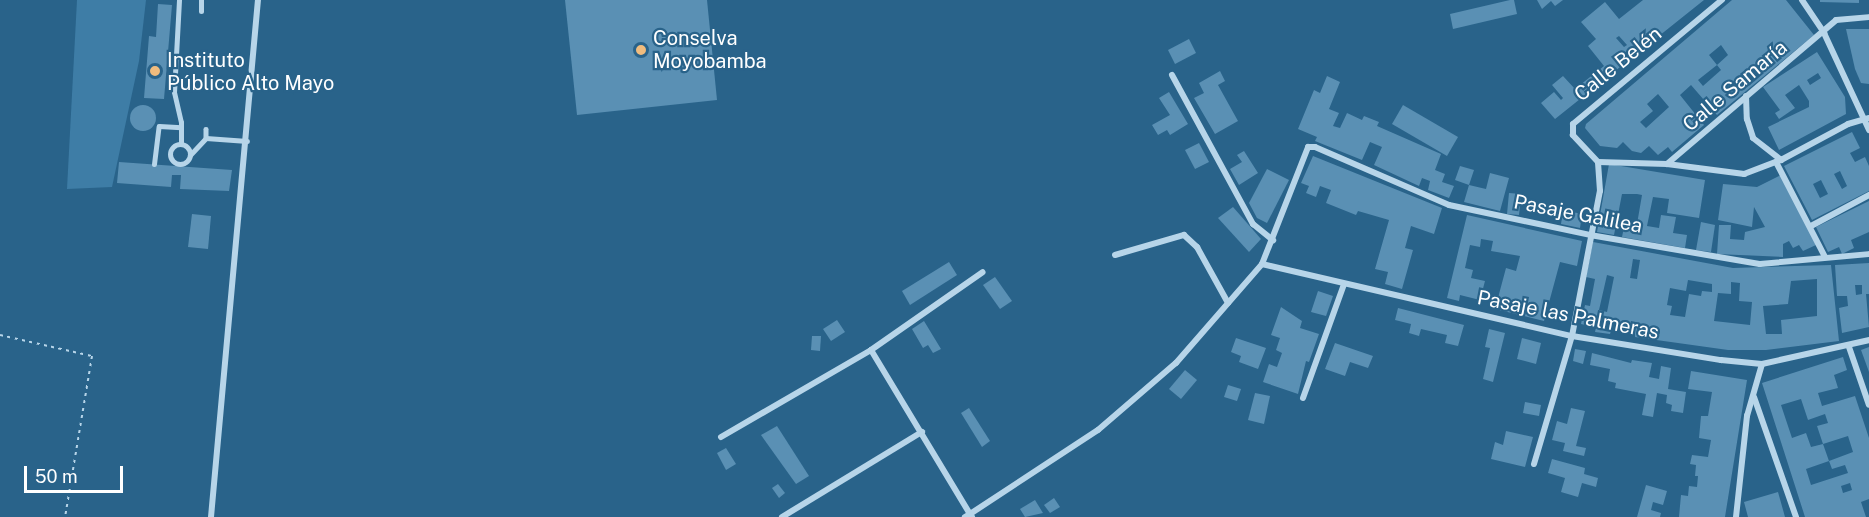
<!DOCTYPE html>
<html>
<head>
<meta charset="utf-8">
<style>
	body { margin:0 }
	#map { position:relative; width:1869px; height:517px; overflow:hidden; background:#29638a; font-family:"Public Sans",sans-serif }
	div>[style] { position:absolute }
	.green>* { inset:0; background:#3e7da6 }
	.building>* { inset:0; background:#5a90b4 }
	.round { border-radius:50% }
	.path>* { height:2px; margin-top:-1px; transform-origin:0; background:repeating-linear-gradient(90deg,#b7d5e9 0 3px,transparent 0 7.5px) }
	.service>* { height:4.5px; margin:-2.25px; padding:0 2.25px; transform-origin:2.25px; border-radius:2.25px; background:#b7d5e9 }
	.pedestrian>* { height:5px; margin:-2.5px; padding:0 2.5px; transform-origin:2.5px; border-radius:2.5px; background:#b7d5e9 }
	.pedestrian>.ring { margin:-2.5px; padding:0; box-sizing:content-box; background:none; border:5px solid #b7d5e9; border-radius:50% }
	.minor>* { height:6px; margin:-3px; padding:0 3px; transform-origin:3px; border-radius:3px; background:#b7d5e9 }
	.dots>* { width:16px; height:16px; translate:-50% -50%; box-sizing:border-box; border:3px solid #29638a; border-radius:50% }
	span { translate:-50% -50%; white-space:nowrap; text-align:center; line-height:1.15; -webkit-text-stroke:4.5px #29638a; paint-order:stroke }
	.poi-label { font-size:20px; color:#fff }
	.left { translate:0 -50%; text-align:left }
	.street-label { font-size:20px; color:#fff }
	.scale { position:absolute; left:24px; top:466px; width:99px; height:27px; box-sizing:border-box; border:3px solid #fff; border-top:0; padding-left:8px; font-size:18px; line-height:21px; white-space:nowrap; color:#fff; -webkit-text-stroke:4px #29638a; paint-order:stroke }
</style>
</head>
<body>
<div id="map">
	<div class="green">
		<i style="clip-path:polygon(77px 0,146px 0,139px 61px,112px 187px,67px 189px)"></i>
	</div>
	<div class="building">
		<i style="clip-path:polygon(565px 0,707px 0,717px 100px,577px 115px)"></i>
		<i style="clip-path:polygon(1510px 0,1514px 0,1517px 14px,1453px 29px,1450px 14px)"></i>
		<i style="clip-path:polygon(1537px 0,1563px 0,1555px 6px,1551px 1px,1542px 9px)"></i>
		<i style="clip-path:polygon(evenodd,1643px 0,1704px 0,1555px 119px,1541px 103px,1554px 92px,1561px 100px,1563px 98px,1552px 85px,1563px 76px,1575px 89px,1604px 66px,1588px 46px,1596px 39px,1581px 22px,1605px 2px,1619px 19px,1643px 0,1619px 36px,1627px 45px,1624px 47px,1616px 38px,1619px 36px)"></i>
		<i style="clip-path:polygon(evenodd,1732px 0,1786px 0,1814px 35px,1717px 115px,1691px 85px,1680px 95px,1704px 125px,1672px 152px,1668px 147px,1658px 155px,1649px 146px,1641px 153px,1632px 151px,1623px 142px,1617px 148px,1600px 146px,1585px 128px,1586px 124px,1732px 0,1721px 45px,1728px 55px,1717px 65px,1721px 70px,1703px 86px,1698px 80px,1717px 65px,1709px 55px,1721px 45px,1732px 0,1658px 94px,1669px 107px,1646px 128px,1640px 122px,1653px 111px,1647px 104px,1658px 94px)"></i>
		<i style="clip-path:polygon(1820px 0,1859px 0,1859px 3px,1820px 2px)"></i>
		<i style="clip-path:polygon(158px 4px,172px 5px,164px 99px,144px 98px,149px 36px,156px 37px)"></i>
		<i style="clip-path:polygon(1846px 29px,1869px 29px,1869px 84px,1861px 83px,1855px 69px)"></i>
		<i style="clip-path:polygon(1189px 39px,1196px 53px,1175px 64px,1168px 50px)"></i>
		<i style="clip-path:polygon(evenodd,1817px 52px,1845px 97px,1846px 114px,1779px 150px,1768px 127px,1809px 107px,1809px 101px,1799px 85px,1785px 95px,1795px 108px,1779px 119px,1775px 113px,1780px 110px,1763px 87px,1817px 52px,1818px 73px,1821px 78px,1810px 85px,1807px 80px,1818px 73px)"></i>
		<i style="clip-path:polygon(1220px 71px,1225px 81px,1218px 85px,1238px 121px,1215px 134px,1194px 98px,1204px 93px,1199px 83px)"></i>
		<i style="clip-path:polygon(1327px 76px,1340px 82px,1329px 109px,1339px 113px,1333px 126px,1340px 128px,1347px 113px,1362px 120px,1364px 116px,1379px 122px,1377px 126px,1441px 154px,1435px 170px,1445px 174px,1442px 182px,1454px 186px,1449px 198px,1428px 190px,1430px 181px,1422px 178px,1419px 186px,1374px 165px,1382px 147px,1370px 142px,1362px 160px,1315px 141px,1317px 137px,1298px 129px,1314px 90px,1320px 93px)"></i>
		<i style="clip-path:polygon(1169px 92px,1188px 124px,1170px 135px,1167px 130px,1158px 135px,1152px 125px,1170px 115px,1159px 98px)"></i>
		<i style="clip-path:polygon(1403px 105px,1458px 137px,1447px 156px,1392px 124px)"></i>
		<i class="round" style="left:130px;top:105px;width:26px;height:26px"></i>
		<i style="clip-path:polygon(evenodd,1852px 132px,1860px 148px,1850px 153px,1855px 162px,1865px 157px,1869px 166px,1869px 191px,1812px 220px,1784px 166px,1852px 132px,1840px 171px,1847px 186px,1842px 189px,1834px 174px,1840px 171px,1852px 132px,1821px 180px,1828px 194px,1820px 198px,1813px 184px,1821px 180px)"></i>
		<i style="clip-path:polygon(1199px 143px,1209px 162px,1195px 169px,1185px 150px)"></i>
		<i style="clip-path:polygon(1244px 151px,1258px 173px,1239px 185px,1230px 169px,1242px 162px,1237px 155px)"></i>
		<i style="clip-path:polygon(1313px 156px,1442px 208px,1434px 234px,1411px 226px,1405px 248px,1413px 250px,1402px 289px,1385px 284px,1388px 272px,1375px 269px,1389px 220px,1358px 211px,1356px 215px,1326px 203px,1331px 190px,1320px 186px,1316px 197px,1306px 193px,1309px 186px,1301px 183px)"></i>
		<i style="clip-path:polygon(119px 162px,232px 170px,229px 191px,180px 189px,181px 175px,172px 175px,171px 187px,117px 183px)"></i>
		<i style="clip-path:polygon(1609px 164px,1705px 180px,1699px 218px,1667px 213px,1669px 199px,1653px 197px,1647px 226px,1659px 228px,1661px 215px,1676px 217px,1673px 233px,1687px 235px,1685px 248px,1622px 237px,1625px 222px,1637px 224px,1642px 195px,1637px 194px,1622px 194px,1614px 235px,1597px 232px)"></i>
		<i style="clip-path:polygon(1460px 166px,1474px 170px,1469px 185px,1455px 180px)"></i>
		<i style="clip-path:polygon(1267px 169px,1289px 180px,1267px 223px,1257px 218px,1249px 203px)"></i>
		<i style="clip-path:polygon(1490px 173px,1509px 178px,1500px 211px,1464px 202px,1469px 185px,1486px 189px)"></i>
		<i style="clip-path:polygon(1781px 175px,1816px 245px,1803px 251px,1799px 245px,1793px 248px,1789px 241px,1783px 244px,1783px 257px,1717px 254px,1719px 225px,1731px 225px,1730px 239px,1744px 240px,1745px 232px,1765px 227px,1754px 207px,1752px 227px,1718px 220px,1723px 184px,1757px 187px)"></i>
		<i style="clip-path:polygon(1509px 193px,1521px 194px,1519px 215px,1507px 214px)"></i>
		<i style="clip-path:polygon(1869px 201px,1869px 232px,1851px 240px,1854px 248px,1842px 254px,1839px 247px,1828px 252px,1816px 227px)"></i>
		<i style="clip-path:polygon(1233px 207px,1261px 239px,1249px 252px,1218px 218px)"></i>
		<i style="clip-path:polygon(1563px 210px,1582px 214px,1580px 228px,1561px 224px)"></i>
		<i style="clip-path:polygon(192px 214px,211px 216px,208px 249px,188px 247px)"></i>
		<i style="clip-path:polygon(1467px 215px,1582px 241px,1577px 266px,1560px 262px,1544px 321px,1495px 309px,1506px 268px,1516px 271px,1520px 256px,1491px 251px,1493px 241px,1481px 239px,1480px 247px,1470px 245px,1465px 268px,1473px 270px,1471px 278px,1485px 281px,1480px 300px,1460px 295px,1459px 301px,1447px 298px)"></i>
		<i style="clip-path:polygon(1701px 222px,1715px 225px,1711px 252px,1696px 250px)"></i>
		<i style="clip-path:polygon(evenodd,1593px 242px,1733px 268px,1831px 265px,1839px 341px,1766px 350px,1728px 350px,1635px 337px,1635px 333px,1612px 328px,1610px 334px,1595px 332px,1596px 327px,1581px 324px,1585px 305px,1590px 306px,1595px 279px,1586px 277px,1593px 242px,1633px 259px,1640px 260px,1637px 279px,1630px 278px,1633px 259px,1593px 242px,1607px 275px,1614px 277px,1607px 312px,1599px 310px,1607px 275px,1593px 242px,1817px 279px,1817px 316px,1781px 320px,1782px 334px,1766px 334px,1763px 306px,1788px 304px,1791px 281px,1817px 279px,1593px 242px,1688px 280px,1712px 284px,1712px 292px,1702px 291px,1701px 296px,1689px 294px,1685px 317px,1670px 315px,1672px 306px,1667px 305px,1670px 288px,1686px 291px,1688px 280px,1593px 242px,1731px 282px,1740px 283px,1739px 301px,1752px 302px,1750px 325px,1714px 321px,1718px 293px,1731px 294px,1731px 282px)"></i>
		<i style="clip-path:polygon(949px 262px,957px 275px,910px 305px,902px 291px)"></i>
		<i style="clip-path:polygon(evenodd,1869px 263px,1869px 294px,1866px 294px,1869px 327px,1842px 333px,1839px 308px,1848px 306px,1847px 296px,1837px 296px,1835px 265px,1869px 263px,1855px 285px,1862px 285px,1862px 294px,1856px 295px,1855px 285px)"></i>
		<i style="clip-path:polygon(995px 277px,1012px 301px,1000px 309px,983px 285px)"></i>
		<i style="clip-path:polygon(1318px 291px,1333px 296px,1326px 316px,1311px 312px)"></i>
		<i style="clip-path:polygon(1281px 307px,1302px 321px,1300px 328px,1319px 334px,1309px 362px,1306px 361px,1298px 394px,1263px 382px,1269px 364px,1277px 367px,1282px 353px,1276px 350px,1280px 338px,1271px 335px)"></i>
		<i style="clip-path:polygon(1398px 308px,1464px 325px,1458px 346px,1445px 343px,1447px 335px,1421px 329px,1419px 336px,1409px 333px,1411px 324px,1395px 320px)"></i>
		<i style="clip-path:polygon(837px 320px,845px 332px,831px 341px,823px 329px)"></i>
		<i style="clip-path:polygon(924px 321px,941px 349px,933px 353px,928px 345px,923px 348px,912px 329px)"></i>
		<i style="clip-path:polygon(1489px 329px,1505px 333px,1493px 382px,1483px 379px,1490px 348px,1485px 347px)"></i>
		<i style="clip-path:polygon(812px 336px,821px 336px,820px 351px,811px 350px)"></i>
		<i style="clip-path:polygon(1236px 338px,1266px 348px,1258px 369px,1239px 362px,1241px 356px,1231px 352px)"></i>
		<i style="clip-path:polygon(1522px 338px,1541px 343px,1536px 364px,1517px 359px)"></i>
		<i style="clip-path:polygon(1335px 343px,1373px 356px,1368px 368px,1350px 362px,1345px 376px,1325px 369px)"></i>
		<i style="clip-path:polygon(1869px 347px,1869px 372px,1861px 350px)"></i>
		<i style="clip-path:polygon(1575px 349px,1586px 351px,1583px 364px,1573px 361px)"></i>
		<i style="clip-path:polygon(1592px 353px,1631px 363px,1632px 360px,1652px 363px,1649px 377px,1659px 379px,1661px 366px,1671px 368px,1668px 389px,1686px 392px,1683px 413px,1671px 411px,1672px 405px,1666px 403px,1667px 395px,1657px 393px,1653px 417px,1642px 415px,1646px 394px,1615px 388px,1616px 383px,1608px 381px,1610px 369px,1590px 365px)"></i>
		<i style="clip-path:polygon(evenodd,1843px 357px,1847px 370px,1834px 375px,1838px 388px,1818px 393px,1822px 406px,1855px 396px,1869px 438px,1869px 499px,1861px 502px,1866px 517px,1805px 517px,1762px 383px,1843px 357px,1801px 399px,1808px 420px,1825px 414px,1828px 423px,1817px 426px,1823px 444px,1848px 436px,1853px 452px,1829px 461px,1832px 469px,1845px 465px,1848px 473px,1811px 485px,1806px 469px,1829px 461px,1823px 444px,1811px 447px,1806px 433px,1792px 438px,1781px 405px,1801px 399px,1843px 357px,1850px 483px,1852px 490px,1843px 493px,1841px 486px,1850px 483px)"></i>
		<i style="clip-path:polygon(1185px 370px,1197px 380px,1181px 399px,1169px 389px)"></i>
		<i style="clip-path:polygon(1691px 371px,1747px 380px,1725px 517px,1679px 517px,1681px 495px,1688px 496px,1689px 486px,1697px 487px,1698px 476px,1695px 476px,1696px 465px,1690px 464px,1692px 455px,1708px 457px,1711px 440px,1699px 438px,1701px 416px,1708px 416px,1712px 392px,1688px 389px)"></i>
		<i style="clip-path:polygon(1228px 385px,1241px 389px,1237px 401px,1224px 397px)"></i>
		<i style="clip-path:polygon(1255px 393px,1270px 396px,1264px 424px,1248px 420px)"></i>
		<i style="clip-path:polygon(1525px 402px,1541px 405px,1539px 416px,1523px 413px)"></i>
		<i style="clip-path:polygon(969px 408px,990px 441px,982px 447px,961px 413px)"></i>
		<i style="clip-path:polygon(1571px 408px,1585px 411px,1576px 446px,1586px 448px,1584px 456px,1563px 451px,1565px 443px,1552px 440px,1557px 421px,1567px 424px)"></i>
		<i style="clip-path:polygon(777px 426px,809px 476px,796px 484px,761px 435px)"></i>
		<i style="clip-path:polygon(1506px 431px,1533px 437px,1525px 467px,1491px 459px,1495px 442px,1503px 445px)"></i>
		<i style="clip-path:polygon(726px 448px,736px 464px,726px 470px,717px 453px)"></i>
		<i style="clip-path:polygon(1552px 459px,1585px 468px,1584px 474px,1598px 478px,1596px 487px,1582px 483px,1578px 497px,1561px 492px,1565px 478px,1548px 473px)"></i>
		<i style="clip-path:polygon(778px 484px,785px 493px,779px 498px,772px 488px)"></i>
		<i style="clip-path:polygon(1646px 485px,1667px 491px,1663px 505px,1653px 502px,1651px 510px,1661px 513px,1660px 517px,1637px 517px)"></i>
		<i style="clip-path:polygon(1778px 492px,1785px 517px,1748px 517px,1744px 502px)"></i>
		<i style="clip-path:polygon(1054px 498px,1060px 507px,1050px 513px,1044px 505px)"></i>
		<i style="clip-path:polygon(1035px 500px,1043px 513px,1025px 517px,1020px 509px)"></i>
	</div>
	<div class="path">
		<i style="left:0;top:335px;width:94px;rotate:12.9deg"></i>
		<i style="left:92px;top:356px;width:163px;rotate:99.5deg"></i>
	</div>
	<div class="service">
		<i style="left:206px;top:129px;width:9px;rotate:90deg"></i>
		<i style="left:206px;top:138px;width:41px;rotate:4.2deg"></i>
	</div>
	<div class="pedestrian">
		<i style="left:179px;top:0;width:92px;rotate:93.1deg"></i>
		<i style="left:174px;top:92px;width:31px;rotate:77deg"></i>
		<i style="left:181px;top:122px;width:21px;rotate:90deg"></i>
		<i style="left:201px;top:11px;width:11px;rotate:-90deg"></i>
		<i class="ring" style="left:170px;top:144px;width:15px;height:15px"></i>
		<i style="left:190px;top:155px;width:23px;rotate:-47deg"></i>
		<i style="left:154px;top:164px;width:38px;rotate:-83deg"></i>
		<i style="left:159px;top:126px;width:22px;rotate:3deg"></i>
	</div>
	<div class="minor">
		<i style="left:1802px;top:0;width:40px;rotate:56deg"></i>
		<i style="left:1824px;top:33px;width:107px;rotate:65.1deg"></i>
		<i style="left:1172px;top:75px;width:170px;rotate:61.5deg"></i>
		<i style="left:1253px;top:224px;width:26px;rotate:39deg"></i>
		<i style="left:1746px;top:96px;width:23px;rotate:88deg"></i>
		<i style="left:1747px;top:119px;width:20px;rotate:72deg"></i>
		<i style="left:1753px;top:138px;width:36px;rotate:38deg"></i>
		<i style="left:1598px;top:162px;width:69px;rotate:1.7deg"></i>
		<i style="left:1667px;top:164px;width:78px;rotate:7.4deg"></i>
		<i style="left:1744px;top:174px;width:40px;rotate:-21deg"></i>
		<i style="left:1781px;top:160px;width:76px;rotate:-28.2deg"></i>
		<i style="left:1848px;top:124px;width:22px;rotate:-16deg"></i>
		<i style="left:1776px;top:162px;width:107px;rotate:62.7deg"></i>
		<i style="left:1667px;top:164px;width:222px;rotate:-40.4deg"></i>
		<i style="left:1836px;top:20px;width:33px;rotate:-5deg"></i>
		<i style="left:1811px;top:226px;width:66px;rotate:-28.1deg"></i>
		<i style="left:1115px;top:255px;width:72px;rotate:-16.2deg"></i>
		<i style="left:1184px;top:235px;width:18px;rotate:43deg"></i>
		<i style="left:1197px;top:247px;width:64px;rotate:61deg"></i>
		<i style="left:1262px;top:264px;width:318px;rotate:13.1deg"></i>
		<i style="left:1572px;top:336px;width:151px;rotate:9.2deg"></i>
		<i style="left:1721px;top:360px;width:41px;rotate:5.6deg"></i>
		<i style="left:1762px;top:364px;width:110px;rotate:-12.6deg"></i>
		<i style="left:1849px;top:347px;width:61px;rotate:71deg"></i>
		<i style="left:871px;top:350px;width:192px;rotate:58.9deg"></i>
		<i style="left:970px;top:514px;width:6px;rotate:149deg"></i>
		<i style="left:1754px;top:397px;width:127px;rotate:70.7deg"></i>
		<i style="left:1303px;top:398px;width:121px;rotate:-70.2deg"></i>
		<i style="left:721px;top:437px;width:173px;rotate:-30.1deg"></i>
		<i style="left:871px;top:350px;width:136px;rotate:-34.9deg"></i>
		<i style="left:1534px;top:464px;width:134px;rotate:-73.5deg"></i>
		<i style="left:1572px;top:336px;width:148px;rotate:-79.1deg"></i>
		<i style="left:1600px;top:191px;width:29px;rotate:-94deg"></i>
		<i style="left:1598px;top:162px;width:37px;rotate:-133deg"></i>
		<i style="left:1573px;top:135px;width:11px;rotate:-90deg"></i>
		<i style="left:1573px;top:124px;width:194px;rotate:-39.8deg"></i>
		<i style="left:211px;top:517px;width:519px;rotate:-84.81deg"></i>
		<i style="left:782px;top:517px;width:164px;rotate:-31.3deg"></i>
		<i style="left:972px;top:517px;width:4px;rotate:-124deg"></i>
		<i style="left:970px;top:514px;width:153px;rotate:-33.3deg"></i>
		<i style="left:1098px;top:430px;width:103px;rotate:-40.7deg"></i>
		<i style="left:1176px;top:363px;width:131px;rotate:-49deg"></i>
		<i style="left:1262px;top:264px;width:126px;rotate:-68.5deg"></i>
		<i style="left:1308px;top:147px;width:7px"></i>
		<i style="left:1315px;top:147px;width:146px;rotate:23.4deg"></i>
		<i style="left:1449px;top:205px;width:144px;rotate:12deg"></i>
		<i style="left:1590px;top:235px;width:172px;rotate:9.7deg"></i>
		<i style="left:1760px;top:264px;width:109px;rotate:-5.2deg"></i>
		<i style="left:1736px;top:517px;width:102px;rotate:-83.8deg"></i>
		<i style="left:1747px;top:416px;width:54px;rotate:-73.9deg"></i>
	</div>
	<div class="dots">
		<i style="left:641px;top:50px;background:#f0bc7e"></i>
		<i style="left:155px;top:71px;background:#f0bc7e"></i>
	</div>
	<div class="poi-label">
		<span class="left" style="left:653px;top:50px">Conselva<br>Moyobamba</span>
		<span class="left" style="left:167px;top:72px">Instituto<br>Público Alto Mayo</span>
	</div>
	<div class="street-label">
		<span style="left:1618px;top:64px;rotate:-39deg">Calle Belén</span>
		<span style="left:1735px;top:86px;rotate:-40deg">Calle Samaría</span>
		<span style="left:1578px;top:214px;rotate:11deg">Pasaje Galilea</span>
		<span style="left:1568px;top:315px;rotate:11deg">Pasaje las Palmeras</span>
	</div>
	<div class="scale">50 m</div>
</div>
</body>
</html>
